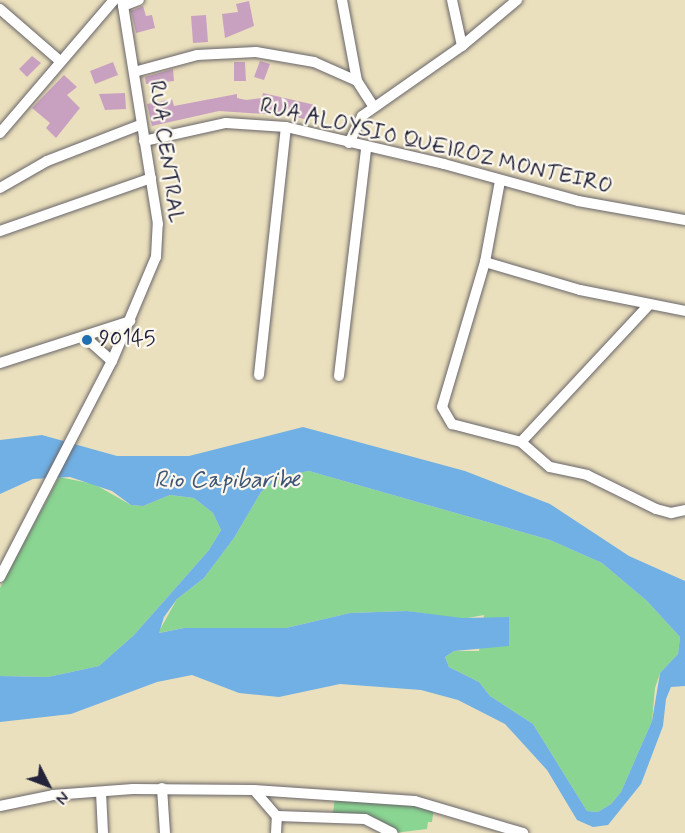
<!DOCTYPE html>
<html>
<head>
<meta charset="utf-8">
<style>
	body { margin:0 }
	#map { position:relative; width:685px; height:833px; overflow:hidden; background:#ebe0bd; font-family:Mynerve,sans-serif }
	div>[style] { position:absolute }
	.green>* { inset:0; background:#8ad592 }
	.water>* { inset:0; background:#70b0e4 }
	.building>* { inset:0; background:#c9a1c0 }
	.roads { filter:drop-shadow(0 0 2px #686468) drop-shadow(0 0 2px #686468) }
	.street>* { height:10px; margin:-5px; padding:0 5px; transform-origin:5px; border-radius:5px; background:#fff }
	.dots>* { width:16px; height:16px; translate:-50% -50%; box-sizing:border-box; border:3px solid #fbf7ec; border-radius:50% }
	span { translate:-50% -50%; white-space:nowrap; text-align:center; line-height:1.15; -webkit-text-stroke:4.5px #fbf7ec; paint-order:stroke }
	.street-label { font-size:22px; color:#22223b }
	.poi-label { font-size:22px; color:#22223b }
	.left { translate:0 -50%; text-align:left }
	.water-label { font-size:24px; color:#3d5476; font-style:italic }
	.north { position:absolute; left:18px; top:755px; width:60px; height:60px; -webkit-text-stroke:4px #fbf7ec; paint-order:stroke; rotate:132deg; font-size:16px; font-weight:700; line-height:24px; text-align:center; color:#22223b }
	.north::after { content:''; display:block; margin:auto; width:21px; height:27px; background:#22223b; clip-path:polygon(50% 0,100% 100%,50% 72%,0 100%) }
</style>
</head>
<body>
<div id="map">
	<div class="green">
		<i style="clip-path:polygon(309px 471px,550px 540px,602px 563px,647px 601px,680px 637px,678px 654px,660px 673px,655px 688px,652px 721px,621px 792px,611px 804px,598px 812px,587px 811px,533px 724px,490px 696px,479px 682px,449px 667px,445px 657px,454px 651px,479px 651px,484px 615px,462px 619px,407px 611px,350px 613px,286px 628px,184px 628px,158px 633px,177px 599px,204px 578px,234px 538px,261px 492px,280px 476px)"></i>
		<i style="clip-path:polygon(59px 477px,94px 484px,131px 505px,143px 506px,170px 495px,194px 498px,213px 513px,221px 530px,209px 550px,134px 635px,99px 666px,48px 677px,0 676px,0 588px)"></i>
		<i style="clip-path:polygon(335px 797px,434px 807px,432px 822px,428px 822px,427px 829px,394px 833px,333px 813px)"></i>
	</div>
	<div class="water">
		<i style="clip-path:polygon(evenodd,303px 427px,465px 471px,550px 504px,629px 556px,685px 581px,685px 686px,671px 687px,666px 699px,663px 726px,641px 784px,608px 825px,593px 827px,577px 820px,547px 770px,505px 724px,458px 700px,421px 690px,340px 684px,279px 697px,239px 693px,192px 675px,157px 682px,71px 714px,0 722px,0 676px,48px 677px,99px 666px,134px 635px,209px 550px,221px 530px,213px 513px,194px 498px,170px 495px,143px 506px,131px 505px,112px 491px,70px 477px,33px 479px,0 494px,0 440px,42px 435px,117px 456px,189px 456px,303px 427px,309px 471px,550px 540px,602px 563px,647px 601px,680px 637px,678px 654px,660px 673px,652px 721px,621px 792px,611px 804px,598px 812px,587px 811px,533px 724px,490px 696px,479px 682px,449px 667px,445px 657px,454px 651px,509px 646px,509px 617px,462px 618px,407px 611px,350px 613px,286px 628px,184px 628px,159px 633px,164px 617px,177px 599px,204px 578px,234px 538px,261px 492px,280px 476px,309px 471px)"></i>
	</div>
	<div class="building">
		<i style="clip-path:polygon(249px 1px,254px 26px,225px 38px,222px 14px,238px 12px,236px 4px)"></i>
		<i style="clip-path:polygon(143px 6px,146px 16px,152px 15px,155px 28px,136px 33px,131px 11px)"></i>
		<i style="clip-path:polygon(206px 15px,208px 42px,193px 43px,191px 16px)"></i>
		<i style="clip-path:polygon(32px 56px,41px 63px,27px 77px,19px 69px)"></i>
		<i style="clip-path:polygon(260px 61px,270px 64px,264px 80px,254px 77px)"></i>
		<i style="clip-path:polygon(113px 62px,118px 75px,95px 84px,90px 71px)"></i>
		<i style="clip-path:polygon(234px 62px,245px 62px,246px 81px,234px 81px)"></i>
		<i style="clip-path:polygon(173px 69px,174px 81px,146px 84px,145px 77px)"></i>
		<i style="clip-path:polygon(64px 75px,77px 87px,67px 95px,80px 108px,56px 138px,46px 128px,50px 123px,32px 108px)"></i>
		<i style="clip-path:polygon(125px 93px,126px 109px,105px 110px,99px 94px)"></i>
		<i style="clip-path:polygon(263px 93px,315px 105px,310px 121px,280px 112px,279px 115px,219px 111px,152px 126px,147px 104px,172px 99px,174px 106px,237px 94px,237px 98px,246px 100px,262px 98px)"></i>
	</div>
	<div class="roads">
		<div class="street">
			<i style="left:342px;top:0;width:82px;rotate:79.5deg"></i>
			<i style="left:357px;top:81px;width:30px;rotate:57deg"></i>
			<i style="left:452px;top:0;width:47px;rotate:77.7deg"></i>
			<i style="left:123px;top:6px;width:17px;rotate:-21deg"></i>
			<i style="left:0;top:9px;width:79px;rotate:40.9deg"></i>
			<i style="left:134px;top:72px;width:65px;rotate:-15.1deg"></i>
			<i style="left:197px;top:55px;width:59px;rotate:-2.9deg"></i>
			<i style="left:256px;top:52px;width:59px;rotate:9.8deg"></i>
			<i style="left:314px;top:62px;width:47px;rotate:23.8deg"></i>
			<i style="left:0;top:133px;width:175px;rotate:-49.4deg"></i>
			<i style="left:144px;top:141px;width:84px;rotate:-12.4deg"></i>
			<i style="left:226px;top:123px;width:60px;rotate:3.8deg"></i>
			<i style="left:286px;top:127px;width:162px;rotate:13.2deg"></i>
			<i style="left:444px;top:164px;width:139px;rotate:15.4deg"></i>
			<i style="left:578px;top:201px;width:109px;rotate:10.1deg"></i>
			<i style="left:349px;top:143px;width:30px;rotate:-64deg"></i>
			<i style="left:362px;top:116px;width:122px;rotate:-35deg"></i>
			<i style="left:462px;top:46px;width:72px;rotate:-39.9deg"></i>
			<i style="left:500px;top:181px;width:82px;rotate:100.5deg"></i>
			<i style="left:485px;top:262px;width:151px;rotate:106.5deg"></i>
			<i style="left:442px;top:407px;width:20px;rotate:60deg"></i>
			<i style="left:452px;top:424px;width:71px;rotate:14.6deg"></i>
			<i style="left:0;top:188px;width:54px;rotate:-29.9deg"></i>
			<i style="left:47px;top:161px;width:100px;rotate:-21.2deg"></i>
			<i style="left:0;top:231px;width:160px;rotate:-19.3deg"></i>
			<i style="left:485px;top:262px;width:99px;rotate:16.4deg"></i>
			<i style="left:580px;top:290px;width:107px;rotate:11.3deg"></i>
			<i style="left:85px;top:337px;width:36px;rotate:42deg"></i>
			<i style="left:0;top:363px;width:137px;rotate:-17.9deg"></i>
			<i style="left:259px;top:375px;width:249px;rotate:-83.8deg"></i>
			<i style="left:339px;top:376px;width:230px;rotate:-83.2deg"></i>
			<i style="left:521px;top:442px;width:186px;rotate:-47deg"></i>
			<i style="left:521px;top:442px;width:38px;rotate:41deg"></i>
			<i style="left:550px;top:467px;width:38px;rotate:12deg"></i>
			<i style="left:587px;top:475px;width:77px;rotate:26.2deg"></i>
			<i style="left:656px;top:509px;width:16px;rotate:15deg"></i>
			<i style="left:671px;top:513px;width:14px;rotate:-12deg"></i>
			<i style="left:0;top:577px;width:243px;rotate:-62.6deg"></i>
			<i style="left:112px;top:361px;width:113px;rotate:-67.1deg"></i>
			<i style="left:156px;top:257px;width:33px;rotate:-87deg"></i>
			<i style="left:158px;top:224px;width:227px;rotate:-99.1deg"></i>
			<i style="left:162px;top:788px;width:45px;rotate:86.2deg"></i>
			<i style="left:254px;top:790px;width:161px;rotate:3.9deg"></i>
			<i style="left:415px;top:801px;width:113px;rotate:16.5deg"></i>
			<i style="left:101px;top:792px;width:41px;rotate:87.2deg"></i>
			<i style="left:0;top:806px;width:54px;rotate:-11.7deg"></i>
			<i style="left:53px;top:795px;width:80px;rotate:-4.3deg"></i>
			<i style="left:133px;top:789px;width:121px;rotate:0.5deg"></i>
			<i style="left:254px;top:790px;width:35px;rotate:49deg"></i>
			<i style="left:277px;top:816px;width:88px;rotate:2deg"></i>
			<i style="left:365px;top:819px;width:31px;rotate:27deg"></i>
			<i style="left:276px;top:833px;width:17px;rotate:-87deg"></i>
		</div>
	</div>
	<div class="dots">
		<i style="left:87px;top:340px;background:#1f6fb2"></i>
	</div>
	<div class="street-label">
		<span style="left:436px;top:147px;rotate:13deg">RUA ALOYSIO QUEIROZ MONTEIRO</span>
		<span style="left:165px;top:152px;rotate:82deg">RUA CENTRAL</span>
	</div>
	<div class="poi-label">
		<span class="left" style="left:99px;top:340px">90145</span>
	</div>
	<div class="water-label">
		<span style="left:227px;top:481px">Rio Capibaribe</span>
	</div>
	<div class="north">N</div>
</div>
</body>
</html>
